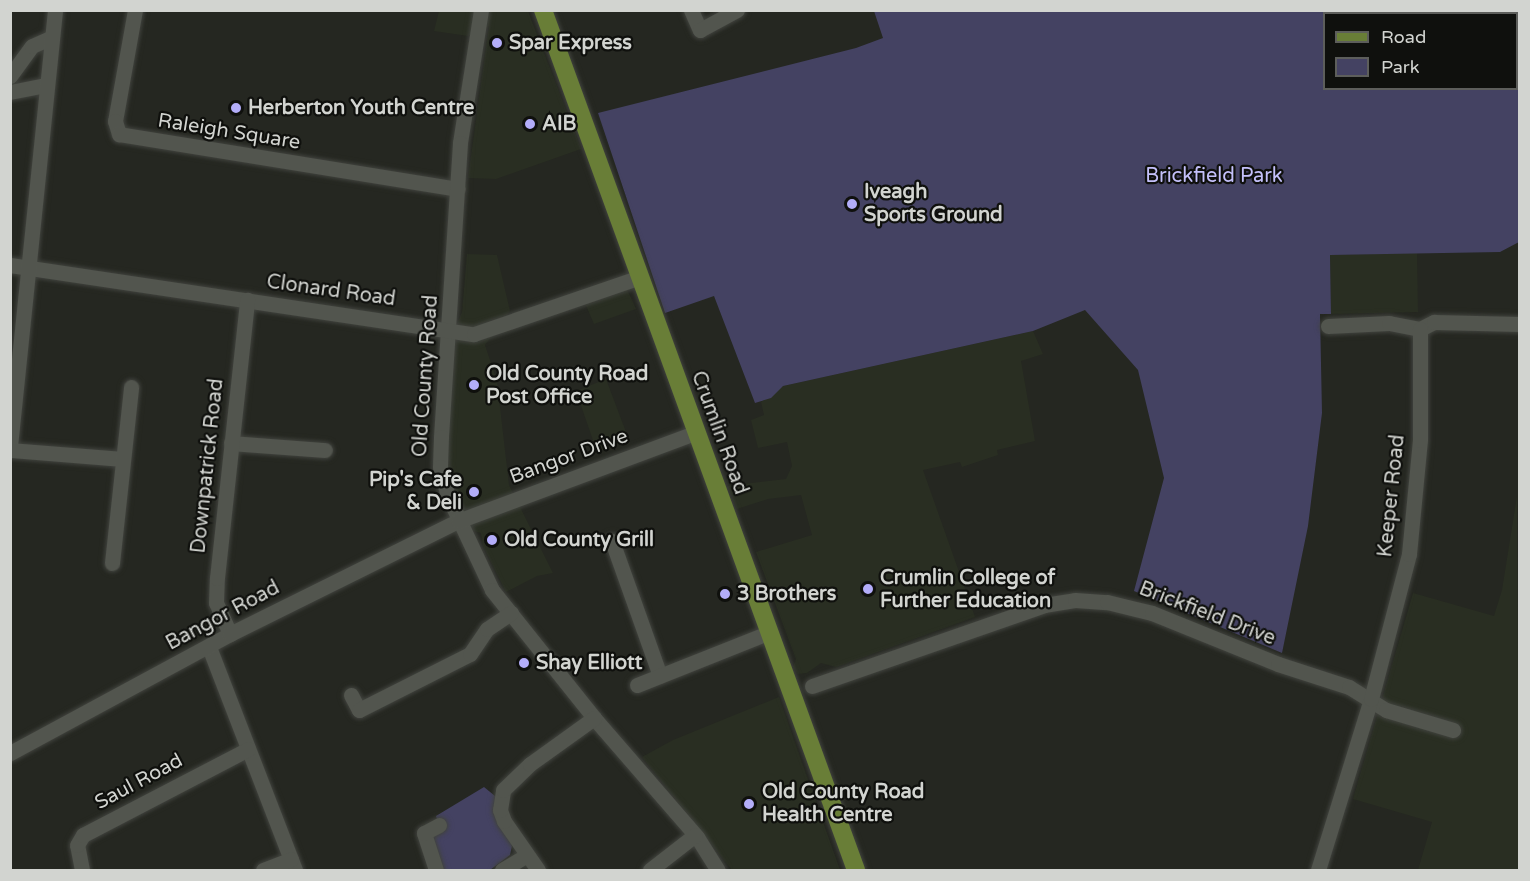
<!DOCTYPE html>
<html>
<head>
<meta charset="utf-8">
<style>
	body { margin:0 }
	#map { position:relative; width:1530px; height:881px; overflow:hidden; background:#252721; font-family:"Varela Round",sans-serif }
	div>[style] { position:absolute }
	.built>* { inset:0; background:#292e22 }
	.green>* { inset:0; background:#444262 }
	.roads { filter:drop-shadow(0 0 2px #41433e) drop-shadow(0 0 2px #41433e) }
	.minor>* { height:15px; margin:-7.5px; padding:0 7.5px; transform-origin:7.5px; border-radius:7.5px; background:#52554e }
	.major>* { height:18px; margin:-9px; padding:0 9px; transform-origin:9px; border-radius:9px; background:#697e37 }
	.dots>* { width:16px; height:16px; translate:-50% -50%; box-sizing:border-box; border:3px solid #0f100d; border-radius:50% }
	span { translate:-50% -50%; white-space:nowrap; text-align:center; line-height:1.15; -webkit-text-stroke:4.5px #0f100d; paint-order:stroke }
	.poi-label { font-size:20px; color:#d2d4d0; font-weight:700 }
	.left { translate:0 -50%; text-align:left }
	.right { translate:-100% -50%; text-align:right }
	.street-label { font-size:20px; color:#d2d4d0 }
	.park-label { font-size:20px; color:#c4c0fa }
	.frame { position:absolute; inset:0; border:12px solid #d2d4d0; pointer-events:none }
	.legend { position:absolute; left:1323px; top:12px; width:195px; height:78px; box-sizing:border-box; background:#0f100d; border:2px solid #5d5e5b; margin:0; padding:8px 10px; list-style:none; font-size:18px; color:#d2d4d0 }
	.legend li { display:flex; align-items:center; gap:12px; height:30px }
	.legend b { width:30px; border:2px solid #5d5e5b }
</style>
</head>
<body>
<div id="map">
	<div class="built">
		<i style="clip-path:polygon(439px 11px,528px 11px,581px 149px,496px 179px,468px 178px,489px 26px,468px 36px,434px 31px)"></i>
		<i style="clip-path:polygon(1417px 253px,1418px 312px,1331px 314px,1330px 255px)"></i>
		<i style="clip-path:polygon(467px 254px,497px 255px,510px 311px,485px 345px,497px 381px,509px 485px,553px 573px,537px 576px,506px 592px,483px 546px,481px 533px,469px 530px,445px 472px,452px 336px,462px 312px)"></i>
		<i style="clip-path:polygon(626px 287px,636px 309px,594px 324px,584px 301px)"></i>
		<i style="clip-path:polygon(1033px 331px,1043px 354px,1021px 361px,1035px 441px,997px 450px,998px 455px,962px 467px,960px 462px,923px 470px,975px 617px,836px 667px,821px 663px,807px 673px,798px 674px,793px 667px,796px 659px,756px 552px,812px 535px,801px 495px,768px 499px,737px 509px,727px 486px,786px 479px,792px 466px,787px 442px,758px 448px,751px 420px,764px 415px,761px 402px,783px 386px)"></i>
		<i style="clip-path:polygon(606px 379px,629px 440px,597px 452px,576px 391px)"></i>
		<i style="clip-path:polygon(1517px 496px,1519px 870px,1418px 870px,1432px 822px,1353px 799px,1413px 593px,1494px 616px,1502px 590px)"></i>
		<i style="clip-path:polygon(779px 697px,840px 870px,732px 870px,642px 757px,673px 740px)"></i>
	</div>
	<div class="green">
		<i style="clip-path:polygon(evenodd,874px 11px,1519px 11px,1519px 242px,1500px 252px,1330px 255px,1331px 314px,1320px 314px,1322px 413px,1308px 526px,1282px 653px,1134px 591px,1164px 478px,1138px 370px,1085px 310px,1033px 331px,783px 386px,771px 398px,755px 403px,714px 296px,665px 313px,598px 113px,856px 48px,883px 38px,874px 11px,1324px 14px,1516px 14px,1516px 88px,1324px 88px,1324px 14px)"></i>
		<i style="clip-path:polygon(484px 787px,495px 796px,512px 846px,510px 855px,490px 870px,442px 870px,431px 840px,440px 829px,436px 816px)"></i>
	</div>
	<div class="roads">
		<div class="minor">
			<i style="left:135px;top:10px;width:113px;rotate:100.2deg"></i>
			<i style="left:115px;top:121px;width:14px;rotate:73deg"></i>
			<i style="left:119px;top:134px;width:343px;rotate:9.2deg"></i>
			<i style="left:481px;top:10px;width:135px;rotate:99deg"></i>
			<i style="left:460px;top:143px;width:295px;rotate:93.7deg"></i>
			<i style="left:441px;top:437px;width:30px;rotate:92deg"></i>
			<i style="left:440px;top:467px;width:30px;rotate:75deg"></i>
			<i style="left:448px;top:496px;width:104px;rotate:64.9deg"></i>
			<i style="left:492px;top:590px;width:164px;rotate:51.4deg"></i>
			<i style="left:594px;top:718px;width:157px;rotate:49.1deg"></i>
			<i style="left:697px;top:837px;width:39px;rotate:58deg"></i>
			<i style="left:691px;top:10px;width:22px;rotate:66deg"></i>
			<i style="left:700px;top:30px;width:42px;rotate:-28.4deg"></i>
			<i style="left:10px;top:76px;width:37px;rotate:-54deg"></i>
			<i style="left:32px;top:46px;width:22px;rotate:-24deg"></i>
			<i style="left:10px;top:92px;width:37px;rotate:-11deg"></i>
			<i style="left:10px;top:265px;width:469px;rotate:8.5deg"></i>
			<i style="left:474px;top:334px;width:173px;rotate:-18.9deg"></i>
			<i style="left:1328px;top:326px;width:61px;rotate:-2.8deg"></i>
			<i style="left:1389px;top:323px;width:32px;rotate:11deg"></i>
			<i style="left:1420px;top:329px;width:16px;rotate:-27deg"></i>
			<i style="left:1434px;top:322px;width:86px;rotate:1.3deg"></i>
			<i style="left:231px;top:443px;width:94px;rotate:4.3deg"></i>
			<i style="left:10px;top:446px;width:438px;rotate:-84.1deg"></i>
			<i style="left:10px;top:450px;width:112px;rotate:4.6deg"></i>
			<i style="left:612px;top:541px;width:143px;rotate:70.4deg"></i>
			<i style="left:112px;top:563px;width:177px;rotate:-83.8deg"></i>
			<i style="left:230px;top:634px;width:34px;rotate:-114deg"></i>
			<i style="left:216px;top:603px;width:25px;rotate:-88deg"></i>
			<i style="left:217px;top:578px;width:280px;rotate:-83.8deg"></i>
			<i style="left:209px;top:647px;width:239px;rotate:68.9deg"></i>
			<i style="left:637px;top:685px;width:141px;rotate:-21.7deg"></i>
			<i style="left:812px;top:686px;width:246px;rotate:-19.2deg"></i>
			<i style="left:1044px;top:605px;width:31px;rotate:-9deg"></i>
			<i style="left:1075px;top:600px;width:32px;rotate:4deg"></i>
			<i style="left:1107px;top:602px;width:46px;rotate:13.7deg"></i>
			<i style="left:1152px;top:613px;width:136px;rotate:22deg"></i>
			<i style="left:1278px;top:664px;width:75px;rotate:17.9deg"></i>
			<i style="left:1349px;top:687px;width:44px;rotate:31.9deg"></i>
			<i style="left:1386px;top:710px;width:70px;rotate:16.6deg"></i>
			<i style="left:351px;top:695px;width:17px;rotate:62deg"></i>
			<i style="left:359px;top:710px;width:124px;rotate:-26.8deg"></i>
			<i style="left:470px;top:654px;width:30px;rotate:-56deg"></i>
			<i style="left:487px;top:629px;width:29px;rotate:-34deg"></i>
			<i style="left:10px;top:753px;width:250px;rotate:-28.4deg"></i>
			<i style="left:230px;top:634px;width:254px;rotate:-26.4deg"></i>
			<i style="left:458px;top:521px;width:252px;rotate:-20.4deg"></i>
			<i style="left:82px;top:870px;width:25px;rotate:-101deg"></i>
			<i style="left:77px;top:845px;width:12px;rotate:-59deg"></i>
			<i style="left:83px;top:835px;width:186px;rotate:-27.5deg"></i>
			<i style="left:263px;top:870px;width:30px;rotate:-21deg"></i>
			<i style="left:436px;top:870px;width:39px;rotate:-108deg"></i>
			<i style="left:424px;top:833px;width:17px;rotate:-28deg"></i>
			<i style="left:502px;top:870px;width:29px;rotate:-31deg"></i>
			<i style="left:538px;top:870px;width:60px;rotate:-124.8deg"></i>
			<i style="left:504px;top:821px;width:12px;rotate:-110deg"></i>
			<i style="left:500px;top:810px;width:20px;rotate:-81deg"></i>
			<i style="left:503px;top:790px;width:37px;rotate:-44deg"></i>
			<i style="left:530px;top:764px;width:79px;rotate:-35.7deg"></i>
			<i style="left:650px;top:870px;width:57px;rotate:-37.9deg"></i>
			<i style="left:1318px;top:870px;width:179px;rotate:-72.8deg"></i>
			<i style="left:1371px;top:699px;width:150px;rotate:-75.3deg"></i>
			<i style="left:1409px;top:554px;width:115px;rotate:-84.5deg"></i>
			<i style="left:1420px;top:440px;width:111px;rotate:-90deg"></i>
		</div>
		<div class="major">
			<i style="left:543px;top:10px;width:915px;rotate:70deg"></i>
		</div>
	</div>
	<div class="dots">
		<i style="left:497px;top:43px;background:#b3adf9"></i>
		<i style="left:236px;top:108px;background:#b3adf9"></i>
		<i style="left:530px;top:124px;background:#b3adf9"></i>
		<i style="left:852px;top:204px;background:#b3adf9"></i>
		<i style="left:474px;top:385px;background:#b3adf9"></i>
		<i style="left:474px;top:492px;background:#b3adf9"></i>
		<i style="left:492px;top:540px;background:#b3adf9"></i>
		<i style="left:868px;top:589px;background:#b3adf9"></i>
		<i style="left:725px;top:594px;background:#b3adf9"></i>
		<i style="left:524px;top:663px;background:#b3adf9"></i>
		<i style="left:749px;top:804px;background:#b3adf9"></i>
	</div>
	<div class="poi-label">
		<span class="left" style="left:509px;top:43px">Spar Express</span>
		<span class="left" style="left:248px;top:108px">Herberton Youth Centre</span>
		<span class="left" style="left:542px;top:124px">AIB</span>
		<span class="left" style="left:864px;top:204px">Iveagh<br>Sports Ground</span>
		<span class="left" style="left:486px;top:386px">Old County Road<br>Post Office</span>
		<span class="right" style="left:462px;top:492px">Pip's Cafe<br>&amp; Deli</span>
		<span class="left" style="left:504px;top:540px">Old County Grill</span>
		<span class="left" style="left:880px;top:590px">Crumlin College of<br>Further Education</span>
		<span class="left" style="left:737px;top:594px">3 Brothers</span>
		<span class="left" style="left:536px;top:663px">Shay Elliott</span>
		<span class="left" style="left:762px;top:804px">Old County Road<br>Health Centre</span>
	</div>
	<div class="street-label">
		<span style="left:229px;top:132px;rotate:9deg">Raleigh Square</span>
		<span style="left:331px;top:291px;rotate:8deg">Clonard Road</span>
		<span style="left:426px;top:376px;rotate:-86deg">Old County Road</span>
		<span style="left:719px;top:433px;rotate:70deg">Crumlin Road</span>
		<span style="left:569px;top:457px;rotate:-20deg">Bangor Drive</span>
		<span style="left:208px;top:466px;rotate:-84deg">Downpatrick Road</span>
		<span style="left:1392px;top:496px;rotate:-84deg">Keeper Road</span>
		<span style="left:1207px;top:614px;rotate:21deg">Brickfield Drive</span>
		<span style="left:223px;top:616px;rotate:-28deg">Bangor Road</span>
		<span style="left:139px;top:782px;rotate:-28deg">Saul Road</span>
	</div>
	<div class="park-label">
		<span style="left:1214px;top:176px">Brickfield Park</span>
	</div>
	<div class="frame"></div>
	<ul class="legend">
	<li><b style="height:8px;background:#697e37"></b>Road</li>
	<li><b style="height:16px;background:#444262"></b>Park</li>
	</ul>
</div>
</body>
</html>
